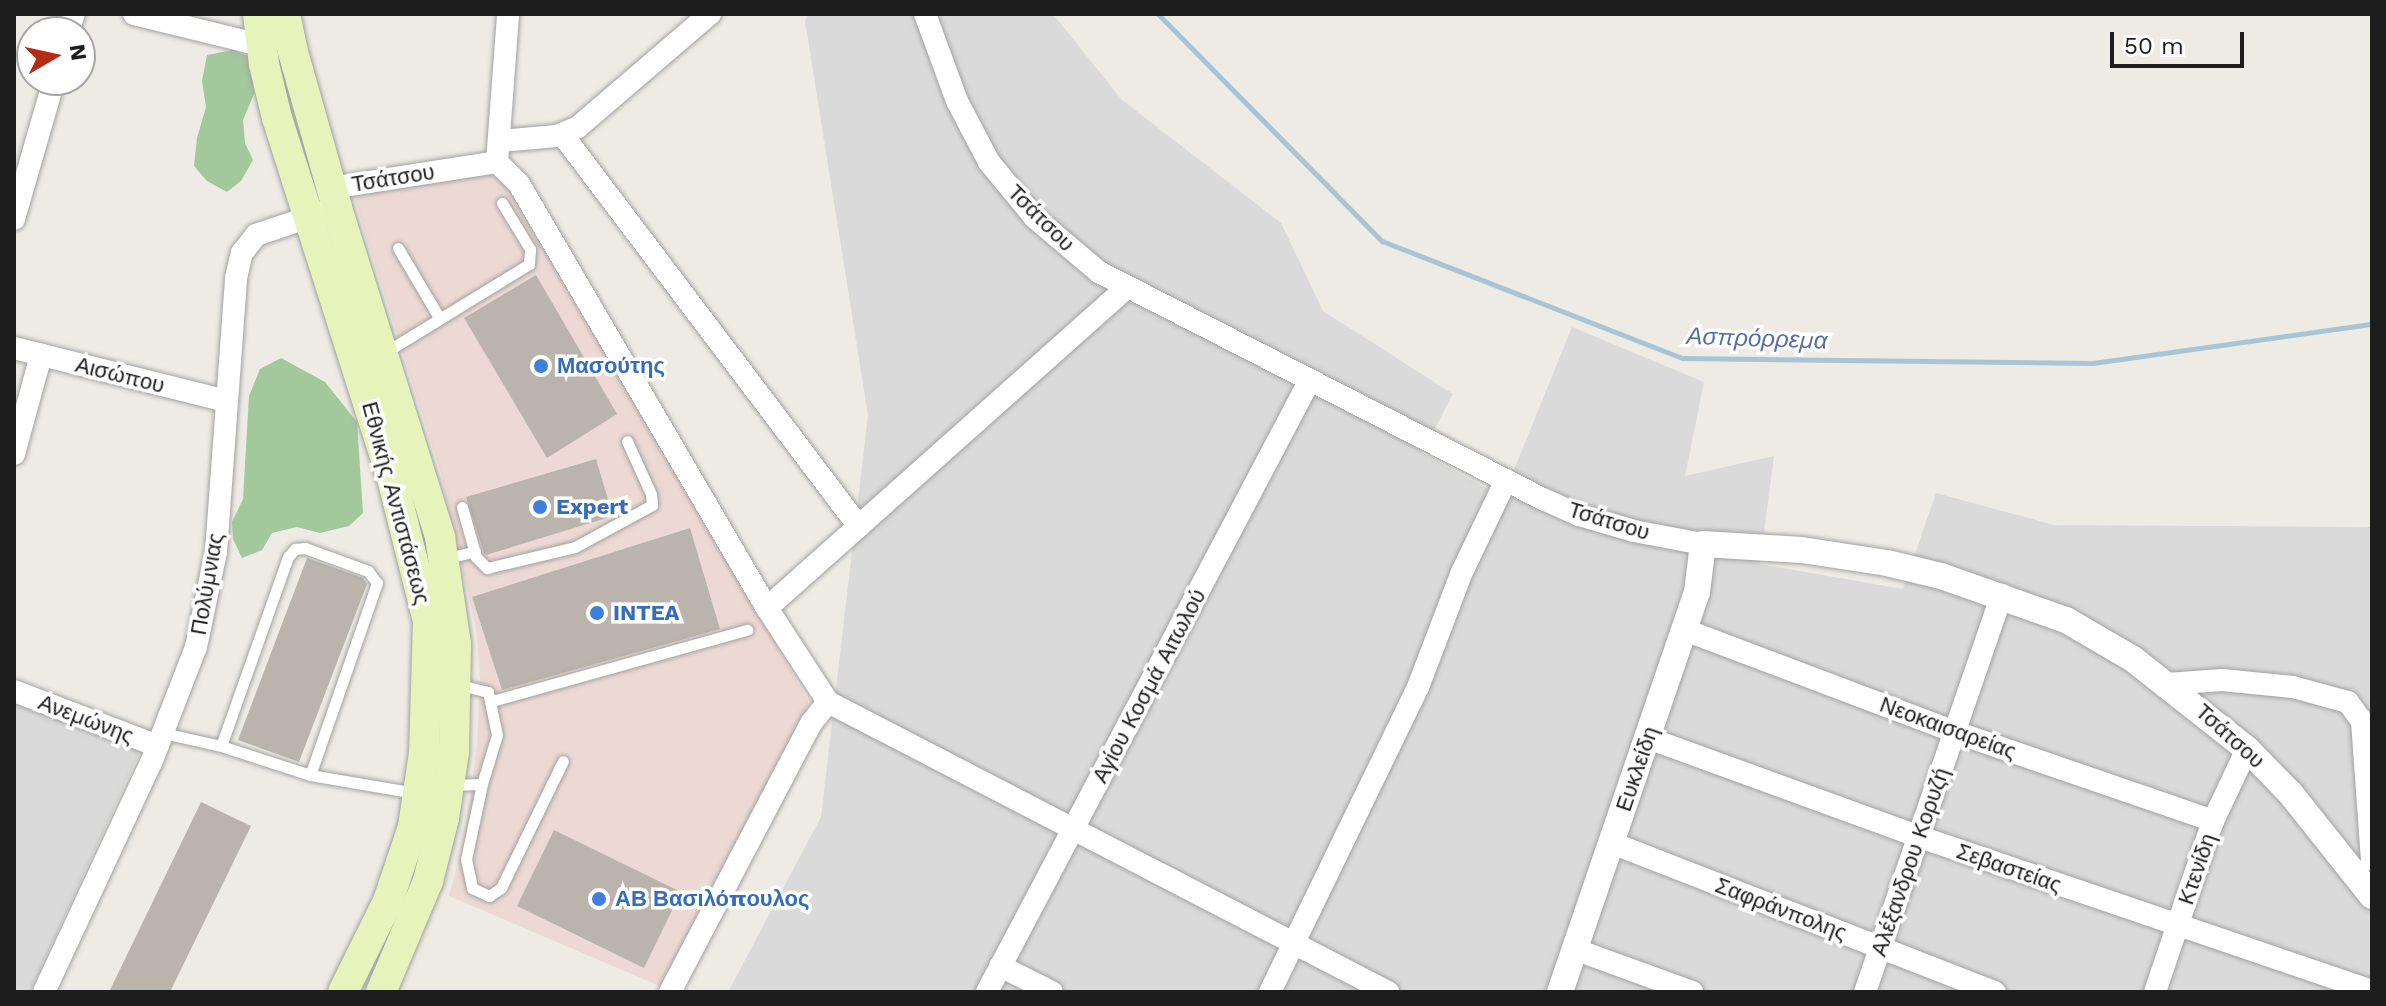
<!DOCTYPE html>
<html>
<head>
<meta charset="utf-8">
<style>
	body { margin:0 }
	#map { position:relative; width:2386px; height:1006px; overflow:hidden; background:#edebe4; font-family:"Work Sans",sans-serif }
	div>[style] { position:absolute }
	.residential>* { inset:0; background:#dbdada }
	.commercial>* { inset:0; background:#ecd9d4 }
	.forest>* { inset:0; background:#a3c89c }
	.stream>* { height:5px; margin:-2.5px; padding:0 2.5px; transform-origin:2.5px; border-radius:2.5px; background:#a8c5d7 }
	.building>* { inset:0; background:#bab4ad }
	.roads { filter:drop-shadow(0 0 2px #a1a1a1) drop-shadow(0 0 2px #a1a1a1) }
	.service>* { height:11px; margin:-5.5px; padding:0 5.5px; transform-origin:5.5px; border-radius:5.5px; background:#fff }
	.minor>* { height:22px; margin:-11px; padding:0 11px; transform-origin:11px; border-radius:11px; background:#fff }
	.tertiary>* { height:26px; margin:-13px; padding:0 13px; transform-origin:13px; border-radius:13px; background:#fff }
	.secondary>* { height:30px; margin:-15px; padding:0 15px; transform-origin:15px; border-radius:15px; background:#e8f3bc }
	.dots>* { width:22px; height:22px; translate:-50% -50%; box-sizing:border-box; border:4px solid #fff; border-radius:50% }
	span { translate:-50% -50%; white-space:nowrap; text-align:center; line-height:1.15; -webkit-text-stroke:7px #fff; paint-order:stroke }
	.street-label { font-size:22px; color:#1d1d1d }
	.shop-label { font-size:22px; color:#366cbe; font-weight:700 }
	.left { translate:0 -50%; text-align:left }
	.water-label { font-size:24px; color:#536fa3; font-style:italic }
	.frame { position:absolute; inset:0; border:16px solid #1d1d1d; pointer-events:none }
	.north { position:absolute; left:16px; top:16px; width:80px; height:80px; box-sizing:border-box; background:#fff; border:2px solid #a5a5a5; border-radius:50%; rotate:81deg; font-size:22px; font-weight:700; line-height:32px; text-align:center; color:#1d1d1d }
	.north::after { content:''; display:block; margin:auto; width:28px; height:36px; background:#b62b14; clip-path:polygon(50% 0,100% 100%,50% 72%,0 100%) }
	.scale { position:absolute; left:2110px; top:32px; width:134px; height:36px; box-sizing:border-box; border:4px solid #1d1d1d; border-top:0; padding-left:10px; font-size:24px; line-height:28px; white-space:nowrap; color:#1d1d1d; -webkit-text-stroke:6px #fff; paint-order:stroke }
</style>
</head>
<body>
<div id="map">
	<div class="residential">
		<i style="clip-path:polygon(807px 14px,1053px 14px,1122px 100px,1281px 223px,1323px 311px,1453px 394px,1422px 453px,1503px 497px,1572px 327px,1704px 382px,1685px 476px,1774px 456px,1760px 564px,1903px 589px,1936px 493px,2054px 525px,2372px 527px,2372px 992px,728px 992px,821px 817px,868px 415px,805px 21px)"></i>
		<i style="clip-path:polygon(14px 700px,141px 749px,30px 992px,14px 992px)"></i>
	</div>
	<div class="commercial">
		<i style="clip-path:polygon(504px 172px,810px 704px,662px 987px,449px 896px,464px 841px,477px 747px,480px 679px,476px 628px,441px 474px,353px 194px)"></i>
	</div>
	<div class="forest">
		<i style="clip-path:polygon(233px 50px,250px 57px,254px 94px,243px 120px,245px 143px,253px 160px,241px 181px,227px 192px,207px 181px,194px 166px,197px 138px,206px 107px,202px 81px,207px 55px)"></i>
		<i style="clip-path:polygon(281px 358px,325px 382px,357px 422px,363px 513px,349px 526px,320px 533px,297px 527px,272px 533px,262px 550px,242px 558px,233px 539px,232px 522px,243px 499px,249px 396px,260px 369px)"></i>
	</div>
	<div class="stream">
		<i style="left:1158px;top:14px;width:319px;rotate:45.4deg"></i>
		<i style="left:1382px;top:241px;width:322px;rotate:21.3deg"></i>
		<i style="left:1682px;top:358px;width:411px;rotate:0.7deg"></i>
		<i style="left:2093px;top:363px;width:282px;rotate:-8deg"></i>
	</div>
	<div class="building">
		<i style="clip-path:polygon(536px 275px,617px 414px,547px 458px,464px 318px)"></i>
		<i style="clip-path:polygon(596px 459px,613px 516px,486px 555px,484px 553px,466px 497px)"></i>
		<i style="clip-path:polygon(690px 528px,720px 629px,502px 690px,472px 597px)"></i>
		<i style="clip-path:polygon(307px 558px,363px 578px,367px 584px,299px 762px,238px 740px)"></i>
		<i style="clip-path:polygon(201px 802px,251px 826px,170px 992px,109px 992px)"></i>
		<i style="clip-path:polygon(554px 830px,681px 892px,644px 968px,517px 906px)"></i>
	</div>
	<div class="roads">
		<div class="service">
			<i style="left:398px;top:248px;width:82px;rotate:59.4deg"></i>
			<i style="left:384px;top:353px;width:170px;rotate:-31.5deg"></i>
			<i style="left:529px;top:264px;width:15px;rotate:-86deg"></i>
			<i style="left:530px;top:249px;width:54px;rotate:-121.3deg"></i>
			<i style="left:462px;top:507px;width:52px;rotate:74.4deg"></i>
			<i style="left:476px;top:557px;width:16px;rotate:45deg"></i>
			<i style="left:487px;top:568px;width:90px;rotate:-13.4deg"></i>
			<i style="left:575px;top:547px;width:88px;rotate:-28.6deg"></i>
			<i style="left:652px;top:505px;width:11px;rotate:-95deg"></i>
			<i style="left:651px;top:494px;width:58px;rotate:-114.4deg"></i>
			<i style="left:444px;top:559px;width:32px;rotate:-14deg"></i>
			<i style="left:492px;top:701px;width:265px;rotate:-15.6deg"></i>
			<i style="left:163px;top:733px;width:59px;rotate:12.6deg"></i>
			<i style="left:221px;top:746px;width:94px;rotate:18deg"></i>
			<i style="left:310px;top:775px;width:107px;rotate:9.7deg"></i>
			<i style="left:221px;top:746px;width:201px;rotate:-70.5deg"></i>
			<i style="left:288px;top:557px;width:11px;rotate:-49deg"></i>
			<i style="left:295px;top:549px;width:10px;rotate:-6deg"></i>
			<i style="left:305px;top:548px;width:67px;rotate:20.1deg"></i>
			<i style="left:368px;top:571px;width:15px;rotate:53deg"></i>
			<i style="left:377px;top:583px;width:203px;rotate:109.2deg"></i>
			<i style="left:482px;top:784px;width:77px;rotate:102deg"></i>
			<i style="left:466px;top:859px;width:30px;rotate:78deg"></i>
			<i style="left:472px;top:888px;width:19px;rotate:25deg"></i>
			<i style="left:489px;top:896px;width:14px;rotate:-34deg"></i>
			<i style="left:501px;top:888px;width:141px;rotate:-64deg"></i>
			<i style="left:450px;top:785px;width:32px;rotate:-2deg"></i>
			<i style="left:482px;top:784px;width:51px;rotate:-73deg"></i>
			<i style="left:497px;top:735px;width:44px;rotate:-101.8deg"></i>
			<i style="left:488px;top:692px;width:30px;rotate:-166deg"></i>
		</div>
		<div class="minor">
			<i style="left:134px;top:14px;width:117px;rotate:13.8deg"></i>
			<i style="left:248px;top:42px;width:13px"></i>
			<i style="left:925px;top:14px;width:93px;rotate:69.8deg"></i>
			<i style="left:957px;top:101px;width:69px;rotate:62.3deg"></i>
			<i style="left:989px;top:162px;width:72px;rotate:50.6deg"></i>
			<i style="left:1035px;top:218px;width:84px;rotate:40.2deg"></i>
			<i style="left:1099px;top:272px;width:499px;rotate:27.1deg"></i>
			<i style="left:1543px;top:499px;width:39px;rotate:24deg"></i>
			<i style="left:1579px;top:515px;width:57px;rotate:16.2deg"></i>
			<i style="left:1634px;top:531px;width:70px;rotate:10.7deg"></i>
			<i style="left:68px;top:32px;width:19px;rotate:-72deg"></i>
			<i style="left:562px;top:134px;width:492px;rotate:52.9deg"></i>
			<i style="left:500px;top:141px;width:57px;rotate:-5deg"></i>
			<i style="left:557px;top:136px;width:23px;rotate:-23deg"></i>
			<i style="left:578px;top:127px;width:174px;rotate:-40.6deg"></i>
			<i style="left:497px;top:162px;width:31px;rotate:45deg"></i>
			<i style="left:519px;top:184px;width:491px;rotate:59.7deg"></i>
			<i style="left:767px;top:608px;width:112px;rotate:57deg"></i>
			<i style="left:828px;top:702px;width:631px;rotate:27.38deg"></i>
			<i style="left:331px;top:188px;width:168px;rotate:-8.9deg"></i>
			<i style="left:497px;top:162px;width:148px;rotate:-85.7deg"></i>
			<i style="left:14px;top:219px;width:145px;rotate:-73.9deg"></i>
			<i style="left:14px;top:348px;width:219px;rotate:14deg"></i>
			<i style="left:14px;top:454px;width:103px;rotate:-74.7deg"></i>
			<i style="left:767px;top:608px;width:481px;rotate:-41.7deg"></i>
			<i style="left:1685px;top:630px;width:289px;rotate:20.7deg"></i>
			<i style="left:1955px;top:732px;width:273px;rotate:19deg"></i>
			<i style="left:2167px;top:684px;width:55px;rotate:-4.2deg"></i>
			<i style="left:2222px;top:680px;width:71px;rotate:5.6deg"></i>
			<i style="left:2293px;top:687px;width:57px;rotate:15.3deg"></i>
			<i style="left:2348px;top:702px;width:24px;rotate:54deg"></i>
			<i style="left:2362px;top:721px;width:139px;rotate:85.9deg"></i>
			<i style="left:14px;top:691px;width:154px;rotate:20.9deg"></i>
			<i style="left:1648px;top:738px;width:289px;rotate:20deg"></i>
			<i style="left:1920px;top:837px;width:478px;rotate:18.8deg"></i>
			<i style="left:1612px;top:843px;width:411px;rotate:21.3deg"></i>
			<i style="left:1574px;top:949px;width:126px;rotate:20deg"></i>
			<i style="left:1000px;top:966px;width:58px;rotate:26.6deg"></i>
			<i style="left:44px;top:992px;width:253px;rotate:-65deg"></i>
			<i style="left:151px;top:763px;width:124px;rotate:-68.8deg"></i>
			<i style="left:196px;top:647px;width:97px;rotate:-78.1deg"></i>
			<i style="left:216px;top:552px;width:275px;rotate:-85.8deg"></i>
			<i style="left:236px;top:278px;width:26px;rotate:-77deg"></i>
			<i style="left:242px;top:253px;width:23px;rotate:-52deg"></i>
			<i style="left:256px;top:235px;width:69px;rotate:-18.7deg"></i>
			<i style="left:670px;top:992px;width:305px;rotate:-62.3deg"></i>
			<i style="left:812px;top:722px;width:26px;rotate:-51deg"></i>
			<i style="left:987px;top:992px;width:692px;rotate:-62.18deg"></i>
			<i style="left:1270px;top:992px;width:339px;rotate:-64.1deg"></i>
			<i style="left:1418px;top:687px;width:123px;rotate:-69.1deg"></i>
			<i style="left:1462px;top:572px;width:102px;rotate:-64.4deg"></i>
			<i style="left:1865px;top:992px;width:420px;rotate:-71deg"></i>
			<i style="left:2155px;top:992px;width:181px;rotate:-71.3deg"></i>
			<i style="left:2213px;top:821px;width:80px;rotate:-64.7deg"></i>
		</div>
		<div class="tertiary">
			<i style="left:1560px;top:992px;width:423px;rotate:-71.1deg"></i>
			<i style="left:1697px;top:592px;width:48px;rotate:-82.9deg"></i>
			<i style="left:1703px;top:544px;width:99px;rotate:3.5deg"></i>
			<i style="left:1802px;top:550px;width:86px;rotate:8.7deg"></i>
			<i style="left:1887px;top:563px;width:56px;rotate:13.5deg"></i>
			<i style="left:1941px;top:576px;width:133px;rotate:19.4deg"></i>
			<i style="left:2066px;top:620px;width:78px;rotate:30.2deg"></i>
			<i style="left:2133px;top:659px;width:145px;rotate:38.3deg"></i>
			<i style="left:2247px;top:749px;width:63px;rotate:45.6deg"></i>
			<i style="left:2291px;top:794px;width:130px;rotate:51.5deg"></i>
		</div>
		<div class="secondary">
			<i style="left:258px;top:14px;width:50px;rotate:83.2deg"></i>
			<i style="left:264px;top:64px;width:56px;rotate:76.5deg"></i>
			<i style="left:277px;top:118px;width:378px;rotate:72.3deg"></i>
			<i style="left:392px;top:478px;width:147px;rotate:75.9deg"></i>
			<i style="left:428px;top:621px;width:132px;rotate:91.7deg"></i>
			<i style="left:424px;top:753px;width:75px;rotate:98.5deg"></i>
			<i style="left:413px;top:827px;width:78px;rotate:108.7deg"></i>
			<i style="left:388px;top:901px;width:102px;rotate:116.3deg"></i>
			<i style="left:285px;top:14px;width:39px;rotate:78deg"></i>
			<i style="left:293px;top:52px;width:162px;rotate:74.2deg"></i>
			<i style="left:337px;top:208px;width:345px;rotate:72.6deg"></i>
			<i style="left:440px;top:537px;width:108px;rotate:81.5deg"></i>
			<i style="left:456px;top:644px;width:108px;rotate:91.1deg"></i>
			<i style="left:454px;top:752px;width:67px;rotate:98.6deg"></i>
			<i style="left:444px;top:818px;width:65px;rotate:104.3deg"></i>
			<i style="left:428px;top:881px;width:121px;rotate:112.9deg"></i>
		</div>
	</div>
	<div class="dots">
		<i style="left:541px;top:366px;background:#3f7fe0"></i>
		<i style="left:540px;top:507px;background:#3f7fe0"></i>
		<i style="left:597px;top:613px;background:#3f7fe0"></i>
		<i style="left:599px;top:899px;background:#3f7fe0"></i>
	</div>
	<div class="street-label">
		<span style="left:393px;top:178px;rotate:-9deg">Τσάτσου</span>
		<span style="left:1041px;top:218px;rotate:45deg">Τσάτσου</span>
		<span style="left:120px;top:375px;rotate:14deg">Αισώπου</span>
		<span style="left:396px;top:503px;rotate:75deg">Εθνικής Αντιστάσεως</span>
		<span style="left:1609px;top:521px;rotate:17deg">Τσάτσου</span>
		<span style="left:207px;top:584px;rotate:-80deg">Πολύμνιας</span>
		<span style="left:1149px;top:686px;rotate:-62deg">Αγίου Κοσμά Αιτωλού</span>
		<span style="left:86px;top:719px;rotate:21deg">Ανεμώνης</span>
		<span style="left:1948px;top:728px;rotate:20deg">Νεοκαισαρείας</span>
		<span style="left:2230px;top:736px;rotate:42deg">Τσάτσου</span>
		<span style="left:1637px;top:769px;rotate:-71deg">Ευκλείδη</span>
		<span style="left:1910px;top:862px;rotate:-71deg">Αλέξανδρου Κορυζή</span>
		<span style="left:2009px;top:868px;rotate:19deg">Σεβαστείας</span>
		<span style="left:2197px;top:869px;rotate:-71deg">Κτενίδη</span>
		<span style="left:1781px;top:909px;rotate:21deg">Σαφράνπολης</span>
	</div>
	<div class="shop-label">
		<span class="left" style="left:557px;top:366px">Μασούτης</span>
		<span class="left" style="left:556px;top:507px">Expert</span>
		<span class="left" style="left:613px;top:613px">INTEA</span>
		<span class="left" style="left:615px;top:899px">ΑΒ Βασιλόπουλος</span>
	</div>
	<div class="water-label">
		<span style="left:1757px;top:339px;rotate:2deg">Ασπρόρρεμα</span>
	</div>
	<div class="frame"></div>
	<div class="north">N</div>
	<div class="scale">50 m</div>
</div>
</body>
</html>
